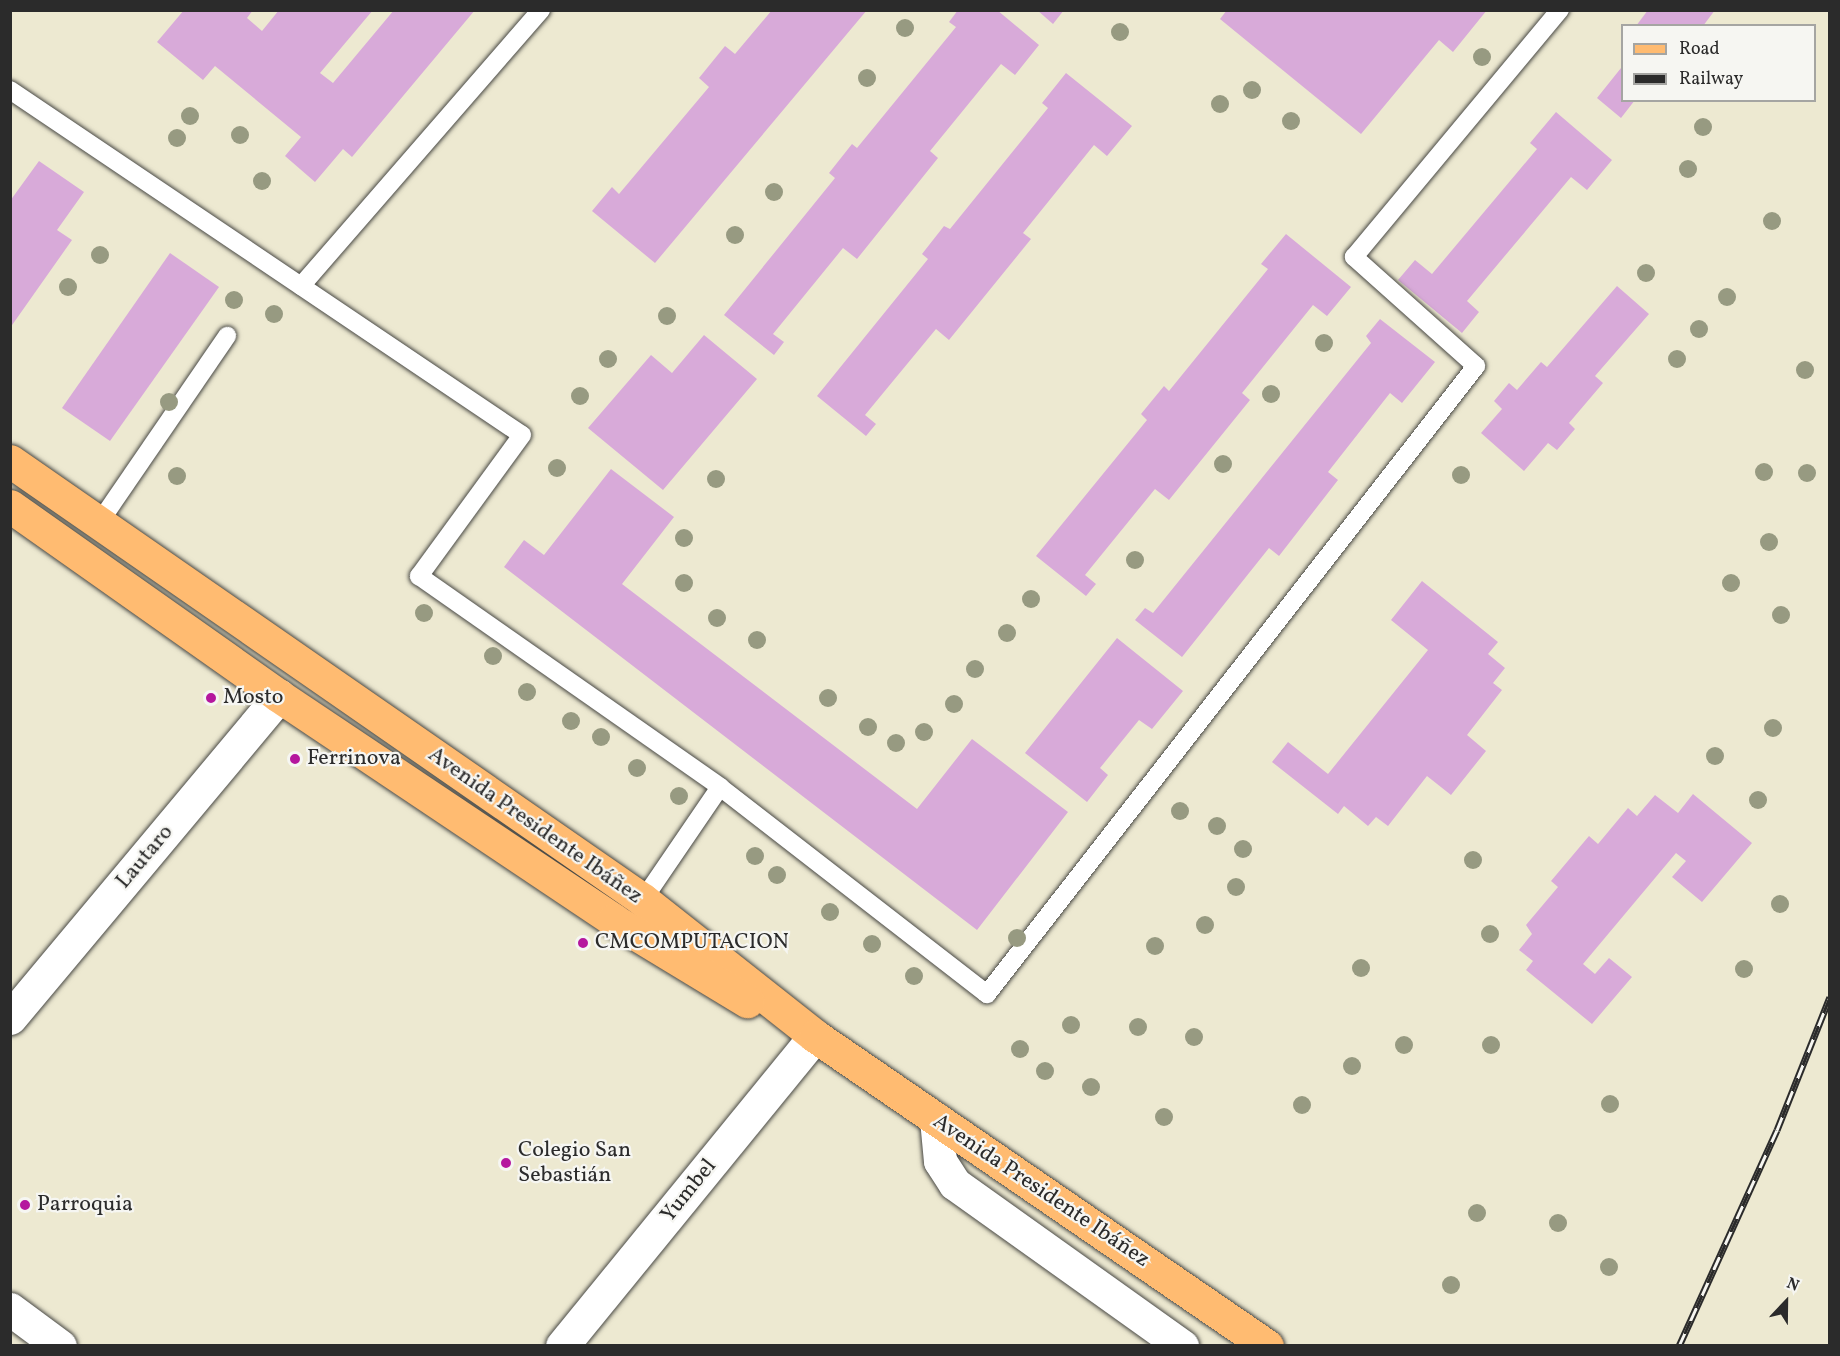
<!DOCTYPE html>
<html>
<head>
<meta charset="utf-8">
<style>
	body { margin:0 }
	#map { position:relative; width:1840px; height:1356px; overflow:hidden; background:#ede9d1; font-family:Vollkorn,serif }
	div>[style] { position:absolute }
	.building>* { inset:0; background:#d8aad9 }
	.roads { filter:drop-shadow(0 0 2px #484844) drop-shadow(0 0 2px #484844) }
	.service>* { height:18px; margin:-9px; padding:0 9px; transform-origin:9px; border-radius:9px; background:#fff }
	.minor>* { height:33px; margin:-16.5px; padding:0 16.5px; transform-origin:16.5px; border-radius:16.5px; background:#fff }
	.tertiary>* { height:33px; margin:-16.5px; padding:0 16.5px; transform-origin:16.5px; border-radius:16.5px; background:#fff }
	.primary>* { height:33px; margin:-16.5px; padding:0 16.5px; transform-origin:16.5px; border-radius:16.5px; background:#ffbb71 }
	.rail>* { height:7px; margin-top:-3.5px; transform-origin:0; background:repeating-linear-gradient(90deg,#f6f6f2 0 14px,#2b2b2b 0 28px); box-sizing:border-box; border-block:2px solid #2b2b2b }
	.trees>* { width:18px; height:18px; margin:-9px; border-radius:50%; background:#979a81 }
	.dots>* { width:16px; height:16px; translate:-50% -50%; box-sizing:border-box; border:3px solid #f6f6f2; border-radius:50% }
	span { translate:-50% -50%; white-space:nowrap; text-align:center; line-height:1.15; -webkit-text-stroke:4.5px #f6f6f2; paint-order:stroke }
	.poi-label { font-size:22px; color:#2b2b2b }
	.left { translate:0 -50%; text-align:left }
	.street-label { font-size:22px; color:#2b2b2b }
	.frame { position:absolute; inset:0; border:12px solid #2b2b2b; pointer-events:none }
	.legend { position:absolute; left:1621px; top:24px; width:195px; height:78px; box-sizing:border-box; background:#f6f6f2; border:2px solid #a5a5a2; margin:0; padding:8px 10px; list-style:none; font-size:18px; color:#2b2b2b }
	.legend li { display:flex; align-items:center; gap:12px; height:30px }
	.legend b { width:30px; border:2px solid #a5a5a2 }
	.north { position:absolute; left:1756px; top:1272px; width:60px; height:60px; -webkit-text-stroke:4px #f6f6f2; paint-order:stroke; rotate:22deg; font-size:16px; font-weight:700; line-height:24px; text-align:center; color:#2b2b2b }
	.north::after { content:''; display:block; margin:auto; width:21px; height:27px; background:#2b2b2b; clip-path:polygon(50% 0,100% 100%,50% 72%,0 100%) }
</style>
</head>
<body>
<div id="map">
	<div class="building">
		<i style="clip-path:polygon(184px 10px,253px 10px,247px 18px,262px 31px,279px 10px,373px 10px,320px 73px,333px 83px,394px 10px,475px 10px,352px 157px,343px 149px,315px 182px,285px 156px,301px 137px,215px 66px,203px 80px,157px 42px)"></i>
		<i style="clip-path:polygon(772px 10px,867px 10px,655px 263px,592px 211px,612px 187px,619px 194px,709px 87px,699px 78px,725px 46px,735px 54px)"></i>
		<i style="clip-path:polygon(958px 10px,997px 10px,1039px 45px,1015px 75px,1001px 64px,930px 151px,938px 158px,857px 259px,843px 248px,773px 334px,784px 342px,774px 355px,724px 315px,835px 178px,829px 173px,852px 144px,857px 148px,956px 27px,949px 22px)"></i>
		<i style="clip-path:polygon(1037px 10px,1064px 10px,1053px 24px)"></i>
		<i style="clip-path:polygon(1227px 10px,1487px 10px,1453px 52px,1439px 40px,1361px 134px,1220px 19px)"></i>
		<i style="clip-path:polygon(1648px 10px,1715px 10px,1703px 26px,1636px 26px)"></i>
		<i style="clip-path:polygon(1621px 68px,1622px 100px,1635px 100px,1621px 118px,1597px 98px)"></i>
		<i style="clip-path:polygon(1066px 73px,1132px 126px,1107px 156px,1094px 145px,1023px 233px,1031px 239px,949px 340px,936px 329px,865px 415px,876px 424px,866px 436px,817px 396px,928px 259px,922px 254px,944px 226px,950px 229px,1048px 108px,1042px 103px)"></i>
		<i style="clip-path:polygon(1556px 112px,1612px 160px,1587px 190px,1571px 177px,1467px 301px,1479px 312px,1462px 333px,1398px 280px,1415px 260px,1432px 274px,1537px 149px,1530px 143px)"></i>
		<i style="clip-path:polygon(39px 161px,84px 192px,57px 230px,72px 240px,10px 328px,10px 201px)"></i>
		<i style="clip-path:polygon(1286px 234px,1351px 287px,1327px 316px,1313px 305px,1242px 393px,1250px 400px,1169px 500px,1155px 489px,1085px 575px,1096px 584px,1086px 596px,1036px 556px,1147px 420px,1141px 414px,1164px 386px,1169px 391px,1268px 269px,1261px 264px)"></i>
		<i style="clip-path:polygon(170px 253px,219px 287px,110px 441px,62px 408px)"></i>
		<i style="clip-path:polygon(1617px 286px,1649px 314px,1595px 376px,1603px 383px,1569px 423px,1575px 429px,1557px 450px,1548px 443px,1524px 471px,1481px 433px,1502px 409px,1494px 401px,1509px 383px,1517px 390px,1541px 362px,1547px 367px)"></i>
		<i style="clip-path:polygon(1380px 319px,1435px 362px,1402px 403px,1390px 393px,1328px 472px,1338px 480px,1279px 556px,1269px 548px,1182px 657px,1135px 620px,1145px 608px,1153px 613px,1371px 343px,1366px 336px)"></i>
		<i style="clip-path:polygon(704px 335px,757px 379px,663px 490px,588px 428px,651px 355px,672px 373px)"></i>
		<i style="clip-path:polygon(611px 469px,674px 517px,622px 584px,917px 809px,972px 739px,1068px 812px,977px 930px,504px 567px,524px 540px,544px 555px)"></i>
		<i style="clip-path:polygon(1422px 581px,1498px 642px,1488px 654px,1505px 668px,1493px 683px,1502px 690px,1467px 735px,1486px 751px,1451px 795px,1427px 776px,1388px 826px,1376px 817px,1368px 826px,1344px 806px,1338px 814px,1272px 762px,1288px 742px,1328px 774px,1428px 650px,1391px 620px)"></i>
		<i style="clip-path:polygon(1117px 638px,1183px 691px,1152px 729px,1139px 720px,1100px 768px,1108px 775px,1087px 802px,1025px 753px)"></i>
		<i style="clip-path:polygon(1693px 794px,1752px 843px,1702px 902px,1672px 877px,1686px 861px,1676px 853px,1583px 964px,1595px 974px,1609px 958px,1632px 977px,1592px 1024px,1526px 970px,1533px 961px,1519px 950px,1532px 934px,1526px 925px,1558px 887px,1551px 881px,1589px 836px,1598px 844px,1628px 808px,1637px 816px,1655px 795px,1678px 813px)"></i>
	</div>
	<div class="roads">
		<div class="service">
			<i style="left:10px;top:90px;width:617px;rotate:33.97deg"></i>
			<i style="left:522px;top:435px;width:175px;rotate:126.1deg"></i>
			<i style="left:419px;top:576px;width:368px;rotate:35deg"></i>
			<i style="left:720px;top:787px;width:137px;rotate:124.3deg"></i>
			<i style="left:301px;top:286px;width:366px;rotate:-49deg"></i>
			<i style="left:99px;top:523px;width:227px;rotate:-55.6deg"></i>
			<i style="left:720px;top:787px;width:338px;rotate:37.8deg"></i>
			<i style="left:987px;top:994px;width:796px;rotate:-52.09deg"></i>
			<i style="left:1476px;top:366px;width:164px;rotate:-138.2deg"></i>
			<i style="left:1354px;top:257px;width:322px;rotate:-50.2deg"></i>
		</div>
		<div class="minor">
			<i style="left:936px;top:1119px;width:42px;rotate:84.6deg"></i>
			<i style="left:940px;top:1161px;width:27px;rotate:57deg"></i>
			<i style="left:955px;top:1184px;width:279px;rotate:35.5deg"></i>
			<i style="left:10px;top:1309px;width:62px;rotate:36.5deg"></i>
			<i style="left:562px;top:1346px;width:400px;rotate:-50.8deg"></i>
		</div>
		<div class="tertiary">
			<i style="left:10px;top:1018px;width:420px;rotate:-50.1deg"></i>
		</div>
		<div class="primary">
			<i style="left:10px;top:461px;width:770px;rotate:34.74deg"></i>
			<i style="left:643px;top:900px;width:219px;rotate:38.3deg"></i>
			<i style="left:815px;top:1036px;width:548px;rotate:34.44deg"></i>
			<i style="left:10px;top:506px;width:329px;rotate:35.2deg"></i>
			<i style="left:279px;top:696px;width:402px;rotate:33.8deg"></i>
			<i style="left:613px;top:920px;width:157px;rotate:31.2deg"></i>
		</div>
	</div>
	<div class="rail">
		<i style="left:1679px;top:1346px;width:237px;rotate:-65.6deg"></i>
		<i style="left:1777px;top:1130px;width:143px;rotate:-68.3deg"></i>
	</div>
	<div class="trees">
		<i style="left:905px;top:28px"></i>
		<i style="left:1120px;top:32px"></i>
		<i style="left:1482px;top:57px"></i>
		<i style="left:867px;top:78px"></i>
		<i style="left:1252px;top:90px"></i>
		<i style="left:1220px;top:104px"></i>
		<i style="left:190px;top:116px"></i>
		<i style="left:1291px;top:121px"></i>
		<i style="left:1703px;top:127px"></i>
		<i style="left:240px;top:135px"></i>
		<i style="left:177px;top:138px"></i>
		<i style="left:1688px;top:169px"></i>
		<i style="left:262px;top:181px"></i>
		<i style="left:774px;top:192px"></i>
		<i style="left:1772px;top:221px"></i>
		<i style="left:735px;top:235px"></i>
		<i style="left:100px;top:255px"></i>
		<i style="left:1646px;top:273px"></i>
		<i style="left:68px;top:287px"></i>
		<i style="left:1727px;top:297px"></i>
		<i style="left:234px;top:300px"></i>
		<i style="left:274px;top:314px"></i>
		<i style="left:667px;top:316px"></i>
		<i style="left:1699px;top:329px"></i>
		<i style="left:1324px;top:343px"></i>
		<i style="left:608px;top:359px"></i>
		<i style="left:1677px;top:359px"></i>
		<i style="left:1805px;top:370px"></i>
		<i style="left:1271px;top:394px"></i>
		<i style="left:580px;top:396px"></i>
		<i style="left:169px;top:402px"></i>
		<i style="left:1223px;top:464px"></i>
		<i style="left:557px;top:468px"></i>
		<i style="left:1764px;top:472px"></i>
		<i style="left:1807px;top:473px"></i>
		<i style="left:1461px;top:475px"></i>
		<i style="left:177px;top:476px"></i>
		<i style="left:716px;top:479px"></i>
		<i style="left:684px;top:538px"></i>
		<i style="left:1769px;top:542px"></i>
		<i style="left:1135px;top:560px"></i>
		<i style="left:684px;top:583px"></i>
		<i style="left:1731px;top:583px"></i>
		<i style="left:1031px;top:599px"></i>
		<i style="left:424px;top:613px"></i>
		<i style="left:1781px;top:615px"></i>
		<i style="left:717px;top:618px"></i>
		<i style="left:1007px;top:633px"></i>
		<i style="left:757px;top:640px"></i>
		<i style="left:493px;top:656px"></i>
		<i style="left:975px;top:669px"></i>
		<i style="left:527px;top:692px"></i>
		<i style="left:828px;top:698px"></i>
		<i style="left:954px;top:704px"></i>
		<i style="left:571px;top:721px"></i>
		<i style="left:868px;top:727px"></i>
		<i style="left:1773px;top:728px"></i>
		<i style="left:924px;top:732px"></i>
		<i style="left:601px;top:737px"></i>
		<i style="left:896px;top:743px"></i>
		<i style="left:1715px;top:756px"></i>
		<i style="left:637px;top:768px"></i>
		<i style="left:679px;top:796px"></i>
		<i style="left:1758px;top:800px"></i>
		<i style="left:1180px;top:811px"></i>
		<i style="left:1217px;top:826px"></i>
		<i style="left:1243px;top:849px"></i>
		<i style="left:755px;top:856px"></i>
		<i style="left:1473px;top:860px"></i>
		<i style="left:777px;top:875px"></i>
		<i style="left:1236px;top:887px"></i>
		<i style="left:1780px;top:904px"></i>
		<i style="left:830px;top:912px"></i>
		<i style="left:1205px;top:925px"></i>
		<i style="left:1490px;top:934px"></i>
		<i style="left:1017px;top:938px"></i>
		<i style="left:872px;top:944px"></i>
		<i style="left:1155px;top:946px"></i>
		<i style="left:1361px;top:968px"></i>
		<i style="left:1744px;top:969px"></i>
		<i style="left:914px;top:976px"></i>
		<i style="left:1071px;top:1025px"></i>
		<i style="left:1138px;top:1027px"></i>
		<i style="left:1194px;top:1037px"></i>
		<i style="left:1404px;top:1045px"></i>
		<i style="left:1491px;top:1045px"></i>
		<i style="left:1020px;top:1049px"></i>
		<i style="left:1352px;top:1066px"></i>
		<i style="left:1045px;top:1071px"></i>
		<i style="left:1091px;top:1087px"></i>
		<i style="left:1610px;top:1104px"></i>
		<i style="left:1302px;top:1105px"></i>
		<i style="left:1164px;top:1117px"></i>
		<i style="left:1477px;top:1213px"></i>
		<i style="left:1558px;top:1223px"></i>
		<i style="left:1609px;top:1267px"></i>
		<i style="left:1451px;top:1285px"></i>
	</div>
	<div class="dots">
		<i style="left:211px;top:698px;background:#b5179e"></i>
		<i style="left:295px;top:759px;background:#b5179e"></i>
		<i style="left:583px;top:943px;background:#b5179e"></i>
		<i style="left:506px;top:1163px;background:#b5179e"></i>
		<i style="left:25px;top:1205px;background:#b5179e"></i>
	</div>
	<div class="poi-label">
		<span class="left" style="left:223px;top:698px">Mosto</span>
		<span class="left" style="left:307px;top:759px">Ferrinova</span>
		<span class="left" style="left:595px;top:943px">CMCOMPUTACION</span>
		<span class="left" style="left:518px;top:1163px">Colegio San<br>Sebastián</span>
		<span class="left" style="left:37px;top:1205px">Parroquia</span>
	</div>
	<div class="street-label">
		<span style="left:535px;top:826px;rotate:35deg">Avenida Presidente Ibáñez</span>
		<span style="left:145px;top:857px;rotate:-50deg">Lautaro</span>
		<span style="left:689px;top:1191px;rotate:-51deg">Yumbel</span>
		<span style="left:1041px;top:1191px;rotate:34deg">Avenida Presidente Ibáñez</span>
	</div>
	<div class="frame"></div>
	<ul class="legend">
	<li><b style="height:8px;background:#ffbb71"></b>Road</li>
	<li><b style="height:8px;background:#2b2b2b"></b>Railway</li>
	</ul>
	<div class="north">N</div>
</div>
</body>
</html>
